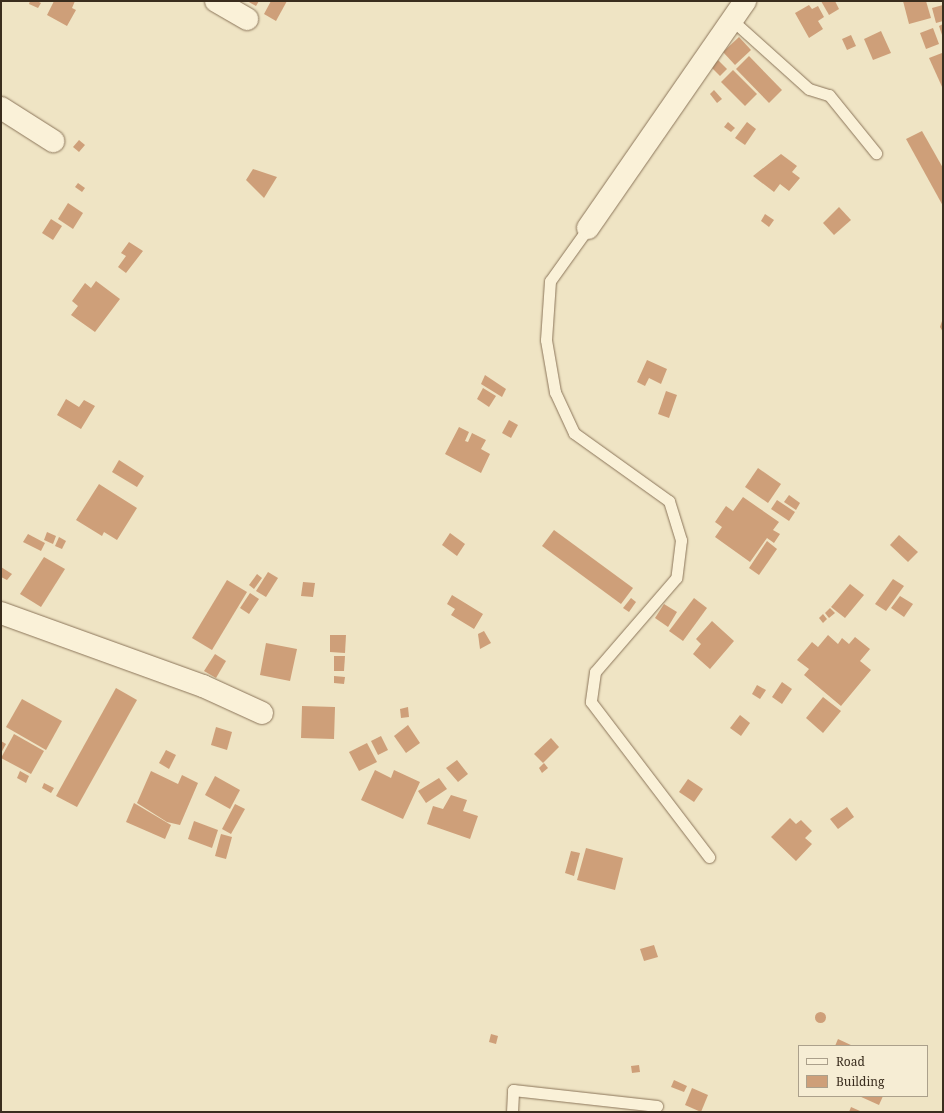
<!DOCTYPE html>
<html>
<head>
<meta charset="utf-8">
<style>
	body { margin:0 }
	#map { position:relative; width:944px; height:1113px; overflow:hidden; background:#efe4c4; font-family:"Noto Serif",serif }
	div>[style] { position:absolute }
	.building>* { inset:0; background:#ce9f79 }
	.round { border-radius:50% }
	.roads { filter:drop-shadow(0 0 1px #8b755a) drop-shadow(0 0 1px #8b755a) }
	.service>* { height:11px; margin:-5.5px; padding:0 5.5px; transform-origin:5.5px; border-radius:5.5px; background:#faf1d8 }
	.minor>* { height:22px; margin:-11px; padding:0 11px; transform-origin:11px; border-radius:11px; background:#faf1d8 }
	span { translate:-50% -50%; white-space:nowrap; text-align:center; line-height:1.15; -webkit-text-stroke:4px #f6edd4; paint-order:stroke }
	.frame { position:absolute; inset:0; border:2px solid #3a2d1e; pointer-events:none }
	.legend { position:absolute; left:798px; top:1045px; width:130px; height:52px; box-sizing:border-box; background:#f6edd4; border:1px solid #aba08b; margin:0; padding:5px 7px; list-style:none; font-size:12px; color:#3a2d1e }
	.legend li { display:flex; align-items:center; gap:8px; height:20px }
	.legend b { width:20px; border:1px solid #aba08b }
</style>
</head>
<body>
<div id="map">
	<div class="building">
		<i style="clip-path:polygon(30px 1px,37px 1px,41px 3px,38px 8px,29px 4px)"></i>
		<i style="clip-path:polygon(54px 1px,75px 1px,72px 8px,76px 10px,67px 26px,47px 15px)"></i>
		<i style="clip-path:polygon(247px 1px,259px 1px,256px 6px)"></i>
		<i style="clip-path:polygon(271px 1px,287px 1px,276px 21px,264px 14px)"></i>
		<i style="clip-path:polygon(821px 1px,835px 1px,839px 9px,829px 15px)"></i>
		<i style="clip-path:polygon(903px 1px,926px 1px,931px 18px,909px 24px)"></i>
		<i style="clip-path:polygon(809px 5px,812px 9px,818px 6px,824px 17px,818px 21px,823px 29px,809px 38px,795px 13px)"></i>
		<i style="clip-path:polygon(943px 5px,943px 21px,936px 23px,932px 8px)"></i>
		<i style="clip-path:polygon(943px 24px,943px 38px,939px 26px)"></i>
		<i style="clip-path:polygon(933px 28px,939px 44px,926px 49px,920px 33px)"></i>
		<i style="clip-path:polygon(881px 31px,891px 53px,873px 60px,864px 39px)"></i>
		<i style="clip-path:polygon(851px 35px,856px 46px,847px 50px,842px 39px)"></i>
		<i style="clip-path:polygon(739px 37px,751px 50px,735px 65px,723px 52px)"></i>
		<i style="clip-path:polygon(942px 53px,943px 56px,943px 89px,929px 58px)"></i>
		<i style="clip-path:polygon(749px 56px,782px 90px,769px 103px,736px 69px)"></i>
		<i style="clip-path:polygon(718px 60px,727px 69px,720px 76px,711px 67px)"></i>
		<i style="clip-path:polygon(733px 70px,757px 94px,745px 106px,721px 82px)"></i>
		<i style="clip-path:polygon(714px 90px,722px 99px,717px 103px,710px 94px)"></i>
		<i style="clip-path:polygon(728px 122px,735px 128px,731px 132px,724px 127px)"></i>
		<i style="clip-path:polygon(747px 122px,756px 129px,745px 145px,735px 138px)"></i>
		<i style="clip-path:polygon(922px 131px,943px 168px,943px 206px,906px 139px)"></i>
		<i style="clip-path:polygon(79px 140px,85px 145px,79px 152px,73px 147px)"></i>
		<i style="clip-path:polygon(781px 154px,797px 166px,792px 172px,800px 178px,789px 191px,780px 184px,774px 192px,753px 176px)"></i>
		<i style="clip-path:polygon(253px 169px,277px 177px,264px 198px,246px 180px)"></i>
		<i style="clip-path:polygon(78px 183px,85px 188px,82px 192px,75px 187px)"></i>
		<i style="clip-path:polygon(68px 203px,83px 213px,73px 229px,58px 219px)"></i>
		<i style="clip-path:polygon(839px 207px,851px 220px,834px 235px,823px 223px)"></i>
		<i style="clip-path:polygon(765px 214px,774px 220px,769px 227px,761px 221px)"></i>
		<i style="clip-path:polygon(51px 219px,62px 226px,53px 240px,42px 233px)"></i>
		<i style="clip-path:polygon(129px 242px,143px 251px,126px 273px,118px 267px,126px 256px,121px 253px)"></i>
		<i style="clip-path:polygon(96px 281px,120px 299px,95px 332px,71px 315px,78px 306px,72px 301px,85px 283px,91px 288px)"></i>
		<i style="clip-path:polygon(943px 318px,943px 332px,940px 327px)"></i>
		<i style="clip-path:polygon(647px 360px,667px 369px,661px 384px,649px 378px,645px 386px,637px 382px)"></i>
		<i style="clip-path:polygon(485px 375px,506px 389px,502px 397px,481px 384px)"></i>
		<i style="clip-path:polygon(483px 388px,496px 396px,489px 407px,477px 399px)"></i>
		<i style="clip-path:polygon(666px 391px,677px 395px,669px 418px,658px 414px)"></i>
		<i style="clip-path:polygon(66px 399px,79px 407px,84px 400px,95px 406px,81px 429px,57px 415px)"></i>
		<i style="clip-path:polygon(509px 420px,518px 425px,511px 438px,502px 433px)"></i>
		<i style="clip-path:polygon(459px 427px,469px 432px,465px 441px,468px 442px,472px 433px,486px 440px,481px 449px,490px 454px,481px 473px,445px 454px)"></i>
		<i style="clip-path:polygon(119px 460px,144px 476px,137px 487px,112px 472px)"></i>
		<i style="clip-path:polygon(758px 468px,781px 484px,768px 503px,745px 487px)"></i>
		<i style="clip-path:polygon(99px 484px,137px 508px,117px 540px,104px 532px,102px 536px,76px 520px)"></i>
		<i style="clip-path:polygon(789px 495px,800px 503px,796px 510px,784px 502px)"></i>
		<i style="clip-path:polygon(743px 497px,779px 522px,773px 530px,780px 534px,774px 543px,767px 538px,750px 562px,715px 537px,722px 527px,715px 522px,726px 506px,733px 511px)"></i>
		<i style="clip-path:polygon(777px 500px,795px 512px,789px 521px,771px 509px)"></i>
		<i style="clip-path:polygon(554px 530px,633px 588px,621px 604px,542px 546px)"></i>
		<i style="clip-path:polygon(47px 532px,56px 536px,53px 544px,44px 540px)"></i>
		<i style="clip-path:polygon(450px 533px,465px 544px,457px 556px,442px 545px)"></i>
		<i style="clip-path:polygon(28px 534px,45px 543px,41px 551px,23px 542px)"></i>
		<i style="clip-path:polygon(899px 535px,918px 552px,908px 562px,890px 545px)"></i>
		<i style="clip-path:polygon(59px 537px,66px 541px,62px 549px,55px 546px)"></i>
		<i style="clip-path:polygon(767px 541px,777px 549px,759px 575px,749px 568px)"></i>
		<i style="clip-path:polygon(44px 557px,65px 569px,41px 607px,20px 594px)"></i>
		<i style="clip-path:polygon(1px 567px,12px 574px,7px 580px,1px 577px)"></i>
		<i style="clip-path:polygon(268px 572px,278px 578px,266px 597px,256px 591px)"></i>
		<i style="clip-path:polygon(257px 574px,262px 578px,254px 589px,249px 585px)"></i>
		<i style="clip-path:polygon(893px 579px,904px 586px,886px 611px,875px 604px)"></i>
		<i style="clip-path:polygon(227px 580px,247px 592px,212px 650px,192px 638px)"></i>
		<i style="clip-path:polygon(303px 582px,315px 583px,313px 597px,301px 596px)"></i>
		<i style="clip-path:polygon(850px 584px,864px 595px,845px 618px,831px 607px)"></i>
		<i style="clip-path:polygon(250px 593px,259px 599px,249px 614px,240px 608px)"></i>
		<i style="clip-path:polygon(452px 595px,483px 614px,474px 629px,451px 615px,455px 609px,447px 604px)"></i>
		<i style="clip-path:polygon(900px 596px,913px 604px,904px 617px,891px 608px)"></i>
		<i style="clip-path:polygon(631px 598px,636px 602px,629px 612px,623px 608px)"></i>
		<i style="clip-path:polygon(694px 598px,707px 608px,683px 641px,669px 631px)"></i>
		<i style="clip-path:polygon(664px 604px,677px 612px,668px 627px,655px 618px)"></i>
		<i style="clip-path:polygon(830px 608px,835px 613px,829px 618px,825px 613px)"></i>
		<i style="clip-path:polygon(823px 614px,827px 619px,823px 623px,819px 618px)"></i>
		<i style="clip-path:polygon(712px 621px,734px 641px,710px 669px,693px 654px,701px 644px,696px 639px)"></i>
		<i style="clip-path:polygon(484px 631px,491px 643px,480px 649px,478px 634px)"></i>
		<i style="clip-path:polygon(330px 635px,346px 635px,345px 653px,330px 652px)"></i>
		<i style="clip-path:polygon(828px 635px,838px 644px,842px 638px,849px 644px,855px 637px,870px 649px,860px 661px,871px 670px,841px 706px,804px 675px,809px 669px,797px 660px,812px 642px,818px 647px)"></i>
		<i style="clip-path:polygon(266px 643px,297px 649px,290px 681px,260px 675px)"></i>
		<i style="clip-path:polygon(215px 654px,226px 661px,216px 678px,204px 671px)"></i>
		<i style="clip-path:polygon(334px 656px,345px 656px,344px 671px,334px 671px)"></i>
		<i style="clip-path:polygon(334px 676px,345px 677px,344px 684px,334px 683px)"></i>
		<i style="clip-path:polygon(782px 682px,792px 689px,782px 704px,772px 697px)"></i>
		<i style="clip-path:polygon(757px 685px,766px 690px,760px 699px,752px 694px)"></i>
		<i style="clip-path:polygon(116px 688px,137px 700px,77px 807px,56px 796px)"></i>
		<i style="clip-path:polygon(823px 697px,841px 711px,823px 733px,806px 718px)"></i>
		<i style="clip-path:polygon(22px 699px,62px 721px,46px 750px,6px 727px)"></i>
		<i style="clip-path:polygon(302px 706px,335px 707px,334px 739px,301px 738px)"></i>
		<i style="clip-path:polygon(408px 707px,409px 717px,401px 718px,400px 709px)"></i>
		<i style="clip-path:polygon(740px 715px,750px 723px,741px 736px,730px 728px)"></i>
		<i style="clip-path:polygon(408px 725px,420px 743px,406px 753px,394px 736px)"></i>
		<i style="clip-path:polygon(216px 727px,232px 732px,227px 750px,211px 745px)"></i>
		<i style="clip-path:polygon(14px 734px,44px 751px,31px 774px,1px 758px)"></i>
		<i style="clip-path:polygon(381px 736px,388px 750px,378px 755px,371px 741px)"></i>
		<i style="clip-path:polygon(551px 738px,559px 747px,543px 763px,534px 754px)"></i>
		<i style="clip-path:polygon(1px 741px,6px 744px,1px 753px)"></i>
		<i style="clip-path:polygon(367px 743px,377px 762px,359px 771px,349px 752px)"></i>
		<i style="clip-path:polygon(166px 750px,176px 755px,169px 769px,159px 763px)"></i>
		<i style="clip-path:polygon(457px 760px,468px 774px,458px 782px,446px 768px)"></i>
		<i style="clip-path:polygon(544px 763px,548px 768px,542px 773px,539px 768px)"></i>
		<i style="clip-path:polygon(375px 770px,391px 778px,394px 770px,420px 782px,403px 819px,361px 800px)"></i>
		<i style="clip-path:polygon(20px 771px,29px 776px,26px 783px,17px 778px)"></i>
		<i style="clip-path:polygon(151px 771px,178px 784px,182px 775px,198px 783px,180px 825px,167px 822px,137px 803px)"></i>
		<i style="clip-path:polygon(215px 776px,240px 790px,230px 809px,205px 795px)"></i>
		<i style="clip-path:polygon(439px 778px,447px 789px,426px 803px,418px 791px)"></i>
		<i style="clip-path:polygon(688px 779px,703px 789px,694px 802px,679px 792px)"></i>
		<i style="clip-path:polygon(44px 783px,54px 788px,51px 793px,42px 788px)"></i>
		<i style="clip-path:polygon(451px 795px,467px 800px,463px 811px,478px 816px,470px 839px,427px 824px,433px 806px,443px 809px)"></i>
		<i style="clip-path:polygon(134px 803px,171px 825px,165px 839px,126px 822px)"></i>
		<i style="clip-path:polygon(235px 804px,245px 809px,231px 834px,222px 829px)"></i>
		<i style="clip-path:polygon(847px 807px,854px 817px,838px 829px,830px 819px)"></i>
		<i style="clip-path:polygon(790px 818px,796px 824px,801px 820px,812px 831px,805px 838px,812px 844px,796px 861px,771px 837px)"></i>
		<i style="clip-path:polygon(194px 821px,218px 830px,212px 848px,188px 839px)"></i>
		<i style="clip-path:polygon(221px 834px,232px 837px,226px 859px,215px 856px)"></i>
		<i style="clip-path:polygon(586px 848px,623px 858px,615px 890px,577px 880px)"></i>
		<i style="clip-path:polygon(571px 851px,580px 853px,574px 876px,565px 873px)"></i>
		<i style="clip-path:polygon(654px 945px,658px 957px,644px 961px,640px 949px)"></i>
		<i class="round" style="left:814.5px;top:1011.5px;width:11px;height:11px"></i>
		<i style="clip-path:polygon(491px 1034px,498px 1036px,496px 1044px,489px 1042px)"></i>
		<i style="clip-path:polygon(838px 1039px,853px 1046px,835px 1046px)"></i>
		<i style="clip-path:polygon(639px 1065px,640px 1072px,632px 1073px,631px 1066px)"></i>
		<i style="clip-path:polygon(674px 1080px,687px 1086px,684px 1092px,671px 1087px)"></i>
		<i style="clip-path:polygon(692px 1088px,708px 1095px,701px 1112px,685px 1105px)"></i>
		<i style="clip-path:polygon(859px 1096px,883px 1096px,879px 1105px)"></i>
		<i style="clip-path:polygon(851px 1107px,860px 1111px,859px 1112px,849px 1112px)"></i>
	</div>
	<div class="roads">
		<div class="service">
			<i style="left:732px;top:20px;width:103px;rotate:41.9deg"></i>
			<i style="left:809px;top:89px;width:21px;rotate:17deg"></i>
			<i style="left:829px;top:95px;width:75px;rotate:51deg"></i>
			<i style="left:588px;top:228px;width:65px;rotate:125.6deg"></i>
			<i style="left:550px;top:281px;width:59px;rotate:93.9deg"></i>
			<i style="left:546px;top:340px;width:53px;rotate:80.2deg"></i>
			<i style="left:555px;top:392px;width:45px;rotate:65.1deg"></i>
			<i style="left:574px;top:433px;width:117px;rotate:35.6deg"></i>
			<i style="left:669px;top:501px;width:41px;rotate:72.9deg"></i>
			<i style="left:681px;top:540px;width:38px;rotate:97deg"></i>
			<i style="left:676px;top:578px;width:124px;rotate:130.8deg"></i>
			<i style="left:595px;top:672px;width:30px;rotate:98deg"></i>
			<i style="left:591px;top:702px;width:195px;rotate:52.7deg"></i>
			<i style="left:512px;top:1112px;width:22px;rotate:-87deg"></i>
			<i style="left:513px;top:1090px;width:145px;rotate:6.3deg"></i>
		</div>
		<div class="minor">
			<i style="left:216px;top:1px;width:36px;rotate:30deg"></i>
			<i style="left:1px;top:108px;width:62px;rotate:32.4deg"></i>
			<i style="left:588px;top:228px;width:276px;rotate:-55.3deg"></i>
			<i style="left:1px;top:613px;width:215px;rotate:19.9deg"></i>
			<i style="left:203px;top:686px;width:65px;rotate:24.6deg"></i>
		</div>
	</div>
	<div class="frame"></div>
	<ul class="legend">
	<li><b style="height:5px;background:#faf1d8"></b>Road</li>
	<li><b style="height:11px;background:#ce9f79"></b>Building</li>
	</ul>
</div>
</body>
</html>
